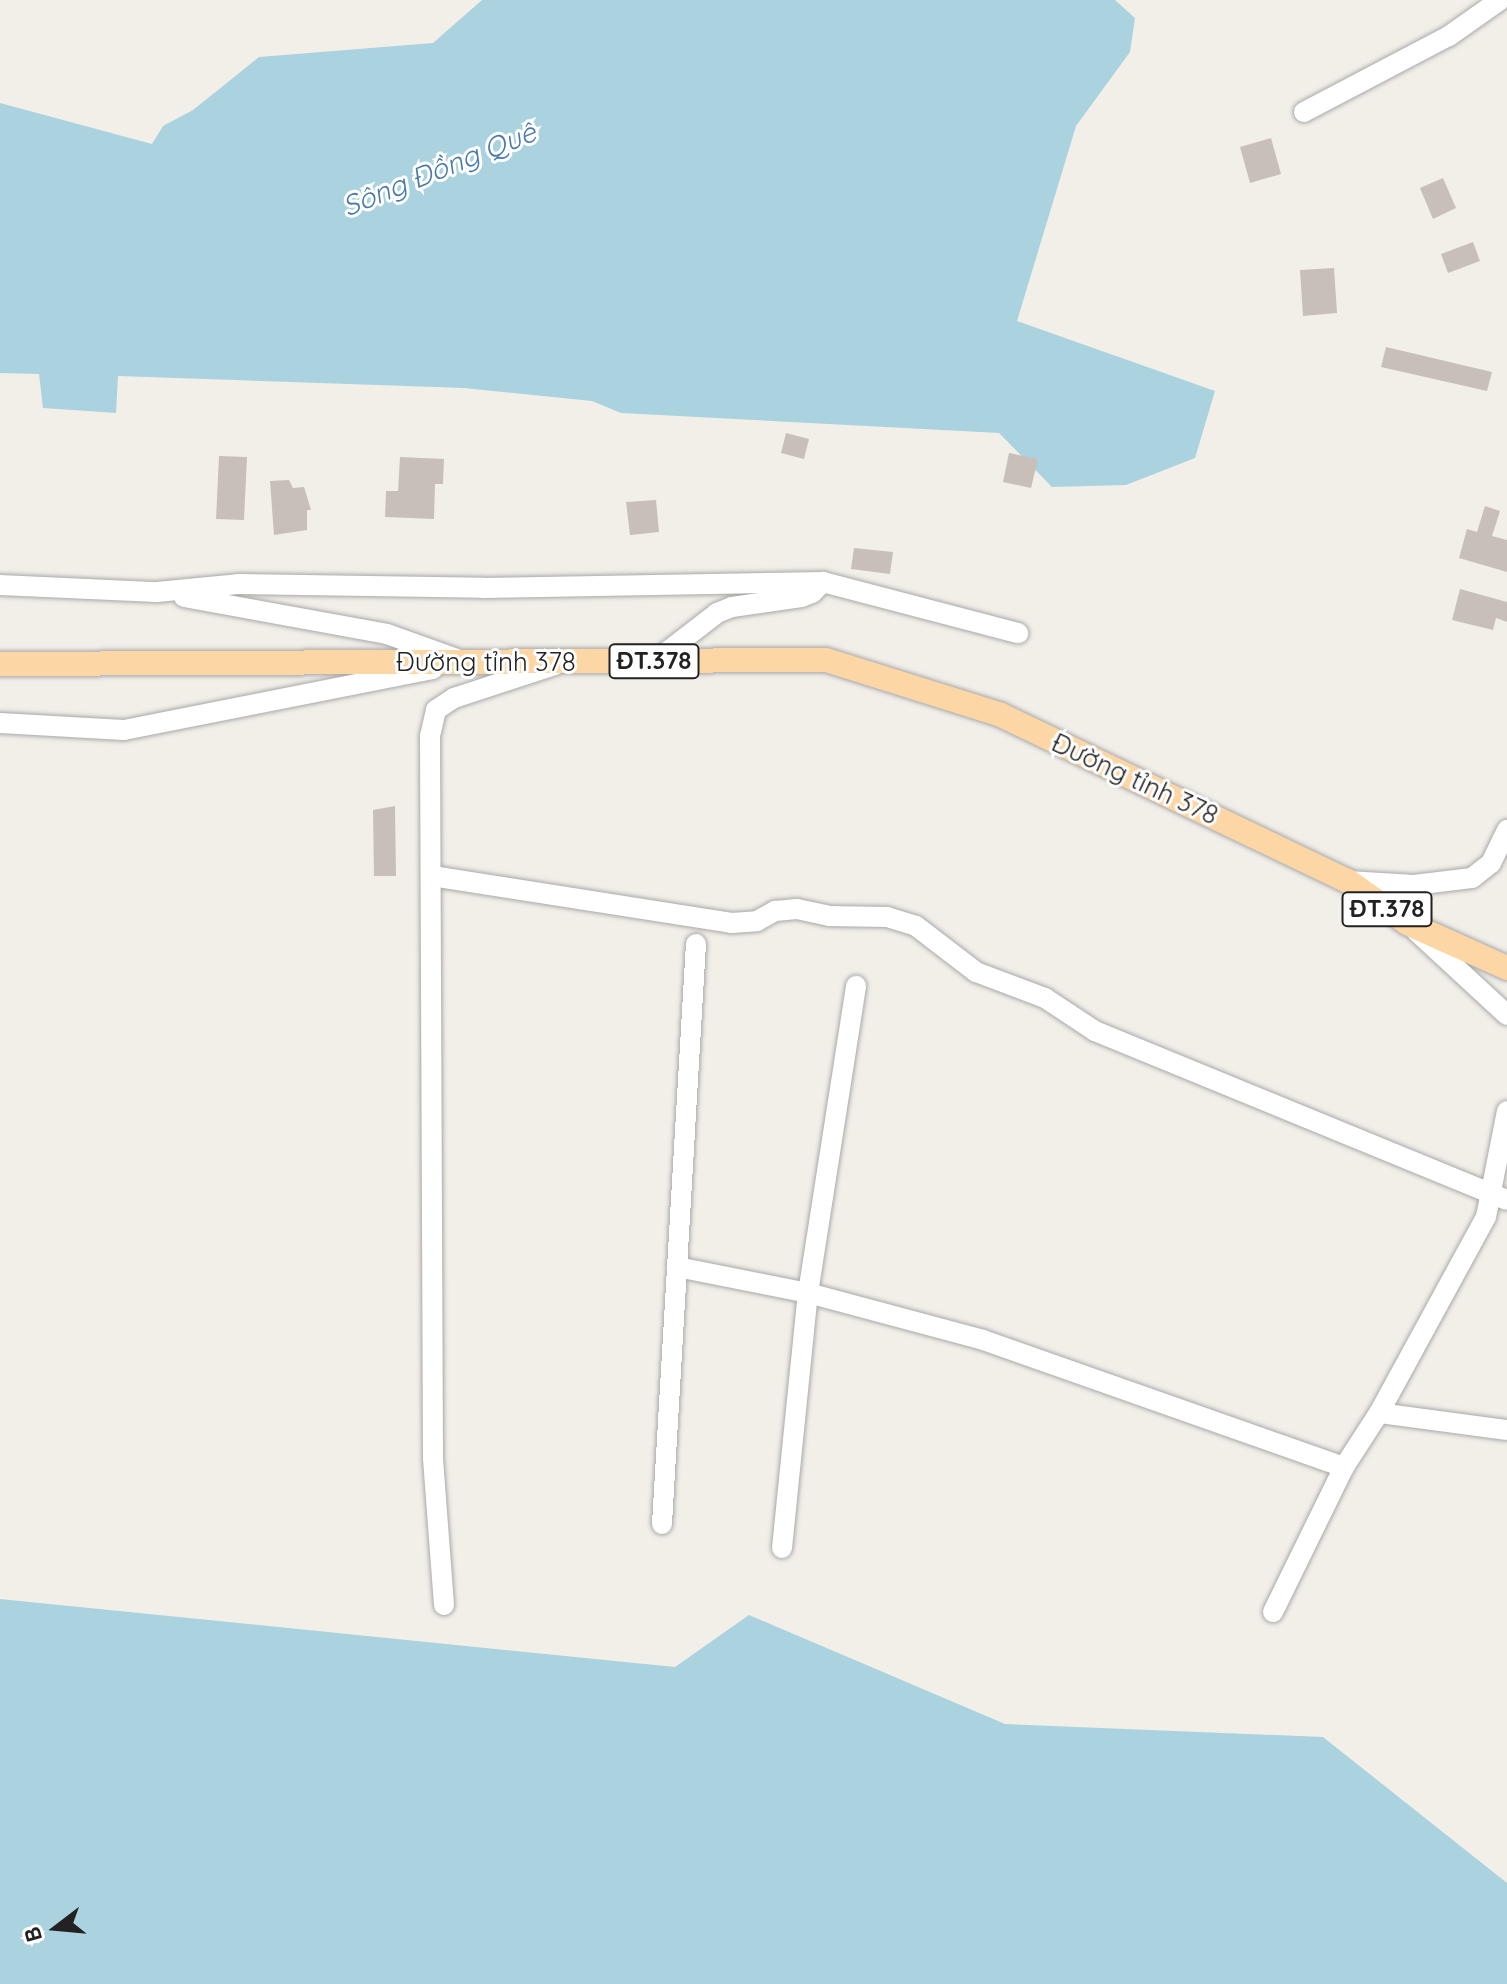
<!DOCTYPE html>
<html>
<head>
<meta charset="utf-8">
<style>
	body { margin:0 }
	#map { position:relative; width:1507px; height:1984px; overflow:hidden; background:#f2efe9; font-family:Quicksand,sans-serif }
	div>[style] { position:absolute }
	.water>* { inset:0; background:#aad3df }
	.building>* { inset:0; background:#c7bfb8 }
	.roads { filter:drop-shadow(0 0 2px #a9a9a9) drop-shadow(0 0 2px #a9a9a9) }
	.minor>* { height:20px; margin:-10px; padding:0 10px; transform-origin:10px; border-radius:10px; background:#fff }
	.major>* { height:24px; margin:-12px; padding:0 12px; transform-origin:12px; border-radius:12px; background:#fcd6a4 }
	span { translate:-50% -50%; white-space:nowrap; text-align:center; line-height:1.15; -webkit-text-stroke:6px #fff; paint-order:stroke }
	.shield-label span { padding:2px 6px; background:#fff; border:2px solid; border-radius:6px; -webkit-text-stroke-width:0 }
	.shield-label { font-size:24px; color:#222; font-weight:700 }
	.street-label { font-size:26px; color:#222 }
	.water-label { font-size:28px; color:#4a7aab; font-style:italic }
	.north { position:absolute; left:16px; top:1888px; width:80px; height:80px; -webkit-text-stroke:6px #fff; paint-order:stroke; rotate:254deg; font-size:22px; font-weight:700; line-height:32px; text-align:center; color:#222 }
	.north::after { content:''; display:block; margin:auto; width:28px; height:36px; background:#222; clip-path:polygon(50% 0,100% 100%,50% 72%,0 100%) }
</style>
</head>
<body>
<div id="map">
	<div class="water">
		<i style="clip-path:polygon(482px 0,1115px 0,1135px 18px,1130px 52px,1076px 126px,1017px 321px,1215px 391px,1195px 458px,1126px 485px,1052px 487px,999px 433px,621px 413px,592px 401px,464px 388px,118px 376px,116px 413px,43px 408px,39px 374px,0 373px,0 103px,152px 144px,163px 126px,193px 110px,259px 57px,433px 43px)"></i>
		<i style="clip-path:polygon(0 1599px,675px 1667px,749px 1615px,1005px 1724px,1323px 1737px,1507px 1883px,1507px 1984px,0 1984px)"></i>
	</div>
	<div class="building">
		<i style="clip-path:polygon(1271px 138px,1281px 174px,1250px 183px,1240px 147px)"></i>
		<i style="clip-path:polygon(1443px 178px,1456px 208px,1433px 219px,1420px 188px)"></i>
		<i style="clip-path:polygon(1473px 242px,1480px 261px,1448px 273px,1441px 254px)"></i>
		<i style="clip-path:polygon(1334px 268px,1337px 313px,1303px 316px,1300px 270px)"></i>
		<i style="clip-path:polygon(1386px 347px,1492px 372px,1487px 391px,1381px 367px)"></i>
		<i style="clip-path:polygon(786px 433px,809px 439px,804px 459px,781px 453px)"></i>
		<i style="clip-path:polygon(1009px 453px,1038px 459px,1031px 488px,1003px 482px)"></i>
		<i style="clip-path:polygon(219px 456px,247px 457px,244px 520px,216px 519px)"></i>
		<i style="clip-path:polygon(400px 457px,444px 459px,443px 484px,435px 484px,434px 519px,385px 517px,386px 491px,398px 491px)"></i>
		<i style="clip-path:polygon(289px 480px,293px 488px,304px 487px,311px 510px,307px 510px,307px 530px,274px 535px,270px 481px)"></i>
		<i style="clip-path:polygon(656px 500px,659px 532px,630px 535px,626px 502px)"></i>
		<i style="clip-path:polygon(1485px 506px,1500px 511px,1492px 536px,1507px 540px,1507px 572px,1459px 558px,1467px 529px,1477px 532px)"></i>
		<i style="clip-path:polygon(854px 548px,893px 552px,890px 574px,851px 569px)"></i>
		<i style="clip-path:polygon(1460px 589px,1507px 602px,1507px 622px,1496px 618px,1493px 630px,1452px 620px)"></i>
		<i style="clip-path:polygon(395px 806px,396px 876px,374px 876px,373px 810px)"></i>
	</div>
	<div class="roads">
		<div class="minor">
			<i style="left:1304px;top:112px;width:164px;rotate:-27.7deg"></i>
			<i style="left:1449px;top:36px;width:62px;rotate:-35.2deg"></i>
			<i style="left:0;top:585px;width:157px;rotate:2.6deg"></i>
			<i style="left:157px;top:592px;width:81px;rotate:-5.6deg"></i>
			<i style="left:238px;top:584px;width:245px;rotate:0.9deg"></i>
			<i style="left:483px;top:588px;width:340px;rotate:-1deg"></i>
			<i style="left:823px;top:582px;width:202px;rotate:14.7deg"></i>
			<i style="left:184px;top:597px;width:206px;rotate:10.3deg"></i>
			<i style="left:387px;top:634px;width:74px;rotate:19.7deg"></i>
			<i style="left:655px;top:661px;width:78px;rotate:-37.7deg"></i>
			<i style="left:717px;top:613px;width:16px;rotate:-22deg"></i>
			<i style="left:732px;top:607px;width:70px;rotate:-8.2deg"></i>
			<i style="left:801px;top:597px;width:12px;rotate:-20deg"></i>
			<i style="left:812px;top:593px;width:16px;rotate:-45deg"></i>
			<i style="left:0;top:723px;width:124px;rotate:3.2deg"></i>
			<i style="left:124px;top:730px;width:315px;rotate:-11.2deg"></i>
			<i style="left:432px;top:876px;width:303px;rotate:8.9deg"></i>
			<i style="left:731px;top:923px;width:26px;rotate:-4deg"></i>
			<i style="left:757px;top:921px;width:21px;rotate:-29deg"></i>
			<i style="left:775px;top:911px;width:22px;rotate:-5deg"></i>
			<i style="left:797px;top:909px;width:33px;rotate:12deg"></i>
			<i style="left:829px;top:916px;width:58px;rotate:1deg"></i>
			<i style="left:887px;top:917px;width:30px;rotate:17deg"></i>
			<i style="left:916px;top:926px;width:76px;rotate:37.5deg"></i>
			<i style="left:976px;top:972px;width:74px;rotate:20.6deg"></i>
			<i style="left:1045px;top:998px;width:60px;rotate:33.4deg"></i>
			<i style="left:1095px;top:1031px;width:445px;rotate:22.3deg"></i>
			<i style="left:1348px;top:881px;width:66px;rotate:3.5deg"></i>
			<i style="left:1414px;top:885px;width:58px;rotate:-6.9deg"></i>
			<i style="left:1472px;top:878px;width:24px;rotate:-38deg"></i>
			<i style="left:1491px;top:863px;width:37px;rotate:-64deg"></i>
			<i style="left:1416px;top:931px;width:124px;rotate:42.7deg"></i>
			<i style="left:677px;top:1267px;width:134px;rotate:11.2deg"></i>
			<i style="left:808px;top:1293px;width:181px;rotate:15deg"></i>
			<i style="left:983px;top:1340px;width:383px;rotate:19.4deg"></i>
			<i style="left:1379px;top:1413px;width:129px;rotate:7.6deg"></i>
			<i style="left:662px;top:1524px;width:581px;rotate:-86.65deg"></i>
			<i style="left:782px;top:1548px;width:256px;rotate:-84.2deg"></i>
			<i style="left:808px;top:1293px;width:311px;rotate:-81.1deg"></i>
			<i style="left:444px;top:1605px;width:147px;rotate:-94.3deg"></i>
			<i style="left:433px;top:1458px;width:722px;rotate:-90.24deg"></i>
			<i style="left:430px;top:736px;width:27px;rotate:-77deg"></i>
			<i style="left:436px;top:710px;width:22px;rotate:-34deg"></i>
			<i style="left:454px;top:698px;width:106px;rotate:-18.1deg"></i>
			<i style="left:1273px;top:1612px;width:161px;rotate:-63.9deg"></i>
			<i style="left:1344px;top:1467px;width:64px;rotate:-57.1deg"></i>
			<i style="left:1379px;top:1413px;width:223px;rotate:-61.4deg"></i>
			<i style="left:1486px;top:1217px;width:108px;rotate:-78.8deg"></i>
		</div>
		<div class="major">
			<i style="left:0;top:664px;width:826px;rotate:-0.28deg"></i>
			<i style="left:826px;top:660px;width:183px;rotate:17.4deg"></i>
			<i style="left:1001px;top:715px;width:385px;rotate:25.6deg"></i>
			<i style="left:1348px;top:881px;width:72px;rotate:35.4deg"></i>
			<i style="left:1407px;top:923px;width:110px;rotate:24.2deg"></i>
		</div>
	</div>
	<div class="shield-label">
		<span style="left:654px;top:661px">ĐT.378</span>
		<span style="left:1387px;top:909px">ĐT.378</span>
	</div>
	<div class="street-label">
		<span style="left:486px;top:662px">Đường tỉnh 378</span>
		<span style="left:1135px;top:779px;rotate:25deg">Đường tỉnh 378</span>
	</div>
	<div class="water-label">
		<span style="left:439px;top:169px;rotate:-22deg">Sông Đồng Quê</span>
	</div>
	<div class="north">B</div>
</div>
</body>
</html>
